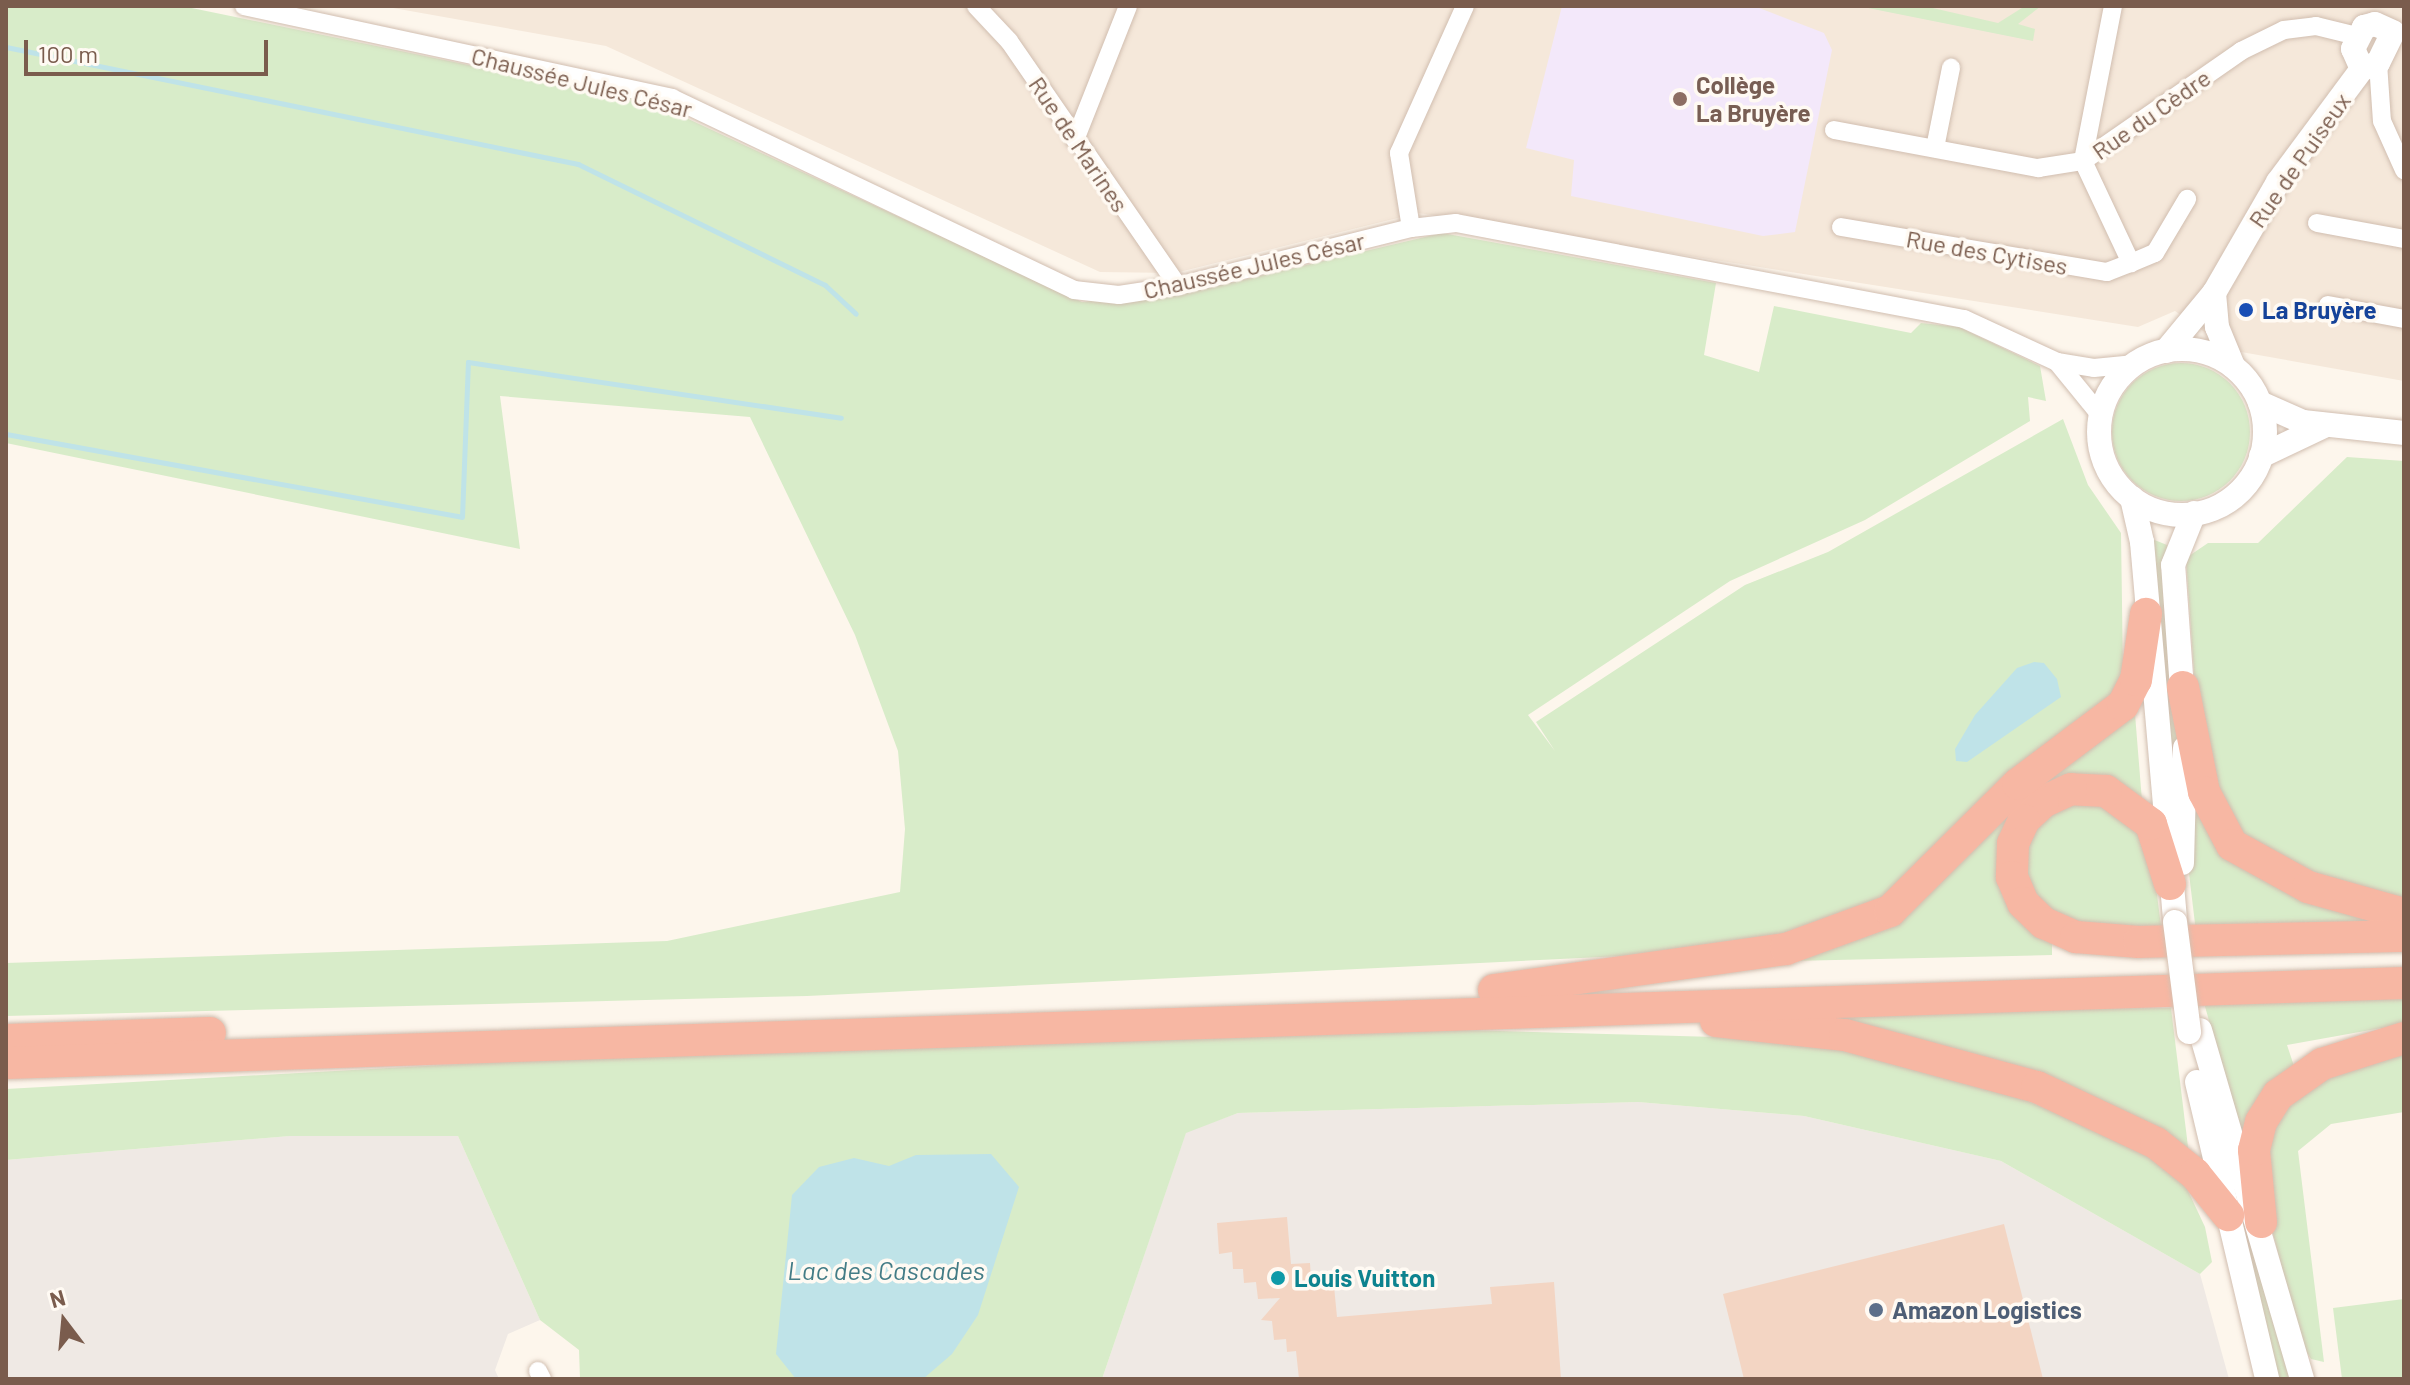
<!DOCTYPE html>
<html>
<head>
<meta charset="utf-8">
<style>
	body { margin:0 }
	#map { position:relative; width:2410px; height:1385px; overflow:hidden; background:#fdf6ec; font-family:Barlow,sans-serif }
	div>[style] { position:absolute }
	.residential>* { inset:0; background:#f5e8da }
	.industrial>* { inset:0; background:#efe9e4 }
	.education>* { inset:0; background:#f3e8fa }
	.green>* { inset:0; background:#d8ecc9 }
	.round { border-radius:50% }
	.water>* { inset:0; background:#bfe3e8 }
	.stream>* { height:5px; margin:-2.5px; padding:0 2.5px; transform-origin:2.5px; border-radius:2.5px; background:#bfe3e8 }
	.building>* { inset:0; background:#f3d5c3 }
	.roads { filter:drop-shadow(0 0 2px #d1beb0) drop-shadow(0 0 2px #d1beb0) }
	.street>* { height:18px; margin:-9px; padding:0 9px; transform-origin:9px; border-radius:9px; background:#fff }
	.secondary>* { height:24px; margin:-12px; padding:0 12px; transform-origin:12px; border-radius:12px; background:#fff }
	.secondary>.ring { margin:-12px; padding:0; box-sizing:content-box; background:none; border:24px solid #fff; border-radius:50% }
	.highway>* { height:32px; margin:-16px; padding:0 16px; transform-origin:16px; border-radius:16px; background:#f7b7a3 }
	.bridges { filter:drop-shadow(0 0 2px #d6c0b0) drop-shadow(0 0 2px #d6c0b0) }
	.secondary-bridge>* { height:24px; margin:-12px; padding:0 12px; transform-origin:12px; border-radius:12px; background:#fff }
	.dots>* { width:22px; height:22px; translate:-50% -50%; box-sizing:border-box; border:4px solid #fffaf3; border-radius:50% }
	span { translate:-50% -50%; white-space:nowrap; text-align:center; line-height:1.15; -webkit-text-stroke:7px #fffaf3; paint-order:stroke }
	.street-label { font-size:24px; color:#7a5c4d }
	.education-label { font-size:24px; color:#785e54; font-weight:700 }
	.left { translate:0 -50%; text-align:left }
	.transit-label { font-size:24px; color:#164399; font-weight:700 }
	.culture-label { font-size:24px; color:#0d838f; font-weight:700 }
	.service-label { font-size:24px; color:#4e5e75; font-weight:700 }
	.water-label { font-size:26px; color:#437c86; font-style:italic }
	.frame { position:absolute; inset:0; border:8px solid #7a5c4d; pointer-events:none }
	.north { position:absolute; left:24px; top:1281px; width:80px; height:80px; -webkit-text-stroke:6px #fffaf3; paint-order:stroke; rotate:344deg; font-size:22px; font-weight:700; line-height:32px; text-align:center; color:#7a5c4d }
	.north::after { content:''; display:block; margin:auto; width:28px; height:36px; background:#7a5c4d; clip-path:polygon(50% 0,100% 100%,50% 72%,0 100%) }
	.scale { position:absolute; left:24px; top:40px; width:244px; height:36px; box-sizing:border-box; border:4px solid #7a5c4d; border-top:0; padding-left:10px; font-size:24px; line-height:28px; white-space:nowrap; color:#7a5c4d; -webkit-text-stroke:6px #fffaf3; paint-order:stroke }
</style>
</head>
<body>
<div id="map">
	<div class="residential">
		<i style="clip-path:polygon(382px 6px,2404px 6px,2404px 381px,2230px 350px,2175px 311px,2138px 327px,1418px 213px,1175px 273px,1100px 272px,606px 46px)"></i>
	</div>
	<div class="industrial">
		<i style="clip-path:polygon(1638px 1102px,1804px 1116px,2001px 1161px,2200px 1274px,2229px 1379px,1102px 1379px,1186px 1132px,1238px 1113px)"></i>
		<i style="clip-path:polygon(290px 1136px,458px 1136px,540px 1320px,508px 1334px,495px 1370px,499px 1379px,6px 1379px,6px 1160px)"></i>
	</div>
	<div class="education">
		<i style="clip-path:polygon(1562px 6px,1754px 6px,1824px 33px,1832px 50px,1795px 232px,1763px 236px,1571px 196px,1574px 160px,1526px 148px)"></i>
	</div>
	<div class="green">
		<i style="clip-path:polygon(6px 6px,182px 6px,654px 103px,1082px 302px,1200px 290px,1442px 233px,1716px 283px,1704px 355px,1759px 372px,1774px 306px,1911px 333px,1921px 323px,1959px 327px,2040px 366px,2046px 401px,2028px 397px,2030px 421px,1865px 520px,1730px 581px,1528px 715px,1555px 751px,1536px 722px,1745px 585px,1828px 552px,2063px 419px,2088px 485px,2121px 533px,2123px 673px,2112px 694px,1883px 900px,1814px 930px,1643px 955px,807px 996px,6px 1016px,6px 963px,667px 941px,900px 892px,905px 829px,898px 751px,855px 635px,750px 417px,500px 396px,520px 549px,6px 443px)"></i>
		<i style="clip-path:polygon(1858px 6px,1924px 6px,1998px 23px,2025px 6px,2041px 6px,2018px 24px,2035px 29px,2033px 41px)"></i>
		<i class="round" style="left:2112px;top:363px;width:138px;height:138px"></i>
		<i style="clip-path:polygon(2347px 457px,2404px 461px,2404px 901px,2293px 865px,2234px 827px,2199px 744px,2186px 558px,2208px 543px,2258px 543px)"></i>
		<i style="clip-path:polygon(2152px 539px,2167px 545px,2179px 724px,2178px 829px)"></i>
		<i style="clip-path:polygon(2135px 714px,2142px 801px,2028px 797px,2018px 919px,2052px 941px,2052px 955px,1791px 961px,1828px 947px)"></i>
		<i style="clip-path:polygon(2198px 796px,2204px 816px,2404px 921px,2196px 932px,2188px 865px)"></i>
		<i style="clip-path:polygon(2087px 801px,2133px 819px,2155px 879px,2162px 934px,2063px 922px,2026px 883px,2025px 840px,2057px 806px)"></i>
		<i style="clip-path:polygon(2404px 998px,2404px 1024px,2287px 1045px,2296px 1072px,2241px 1133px,2204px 1003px)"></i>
		<i style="clip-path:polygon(2171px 1008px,2189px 1155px,1781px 1014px,1911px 1010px)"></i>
		<i style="clip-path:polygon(1392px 1028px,1791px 1039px,1974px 1079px,2131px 1143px,2182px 1178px,2205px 1227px,2212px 1262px,2200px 1274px,2001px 1161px,1804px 1116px,1638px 1102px,1238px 1113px,1186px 1133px,1102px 1379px,580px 1379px,579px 1350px,540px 1320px,458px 1136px,290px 1136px,6px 1160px,6px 1089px,553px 1059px)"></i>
		<i style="clip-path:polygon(2404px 1050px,2404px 1112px,2331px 1124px,2298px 1151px,2324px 1362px,2311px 1359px,2301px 1343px,2268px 1214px,2265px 1130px,2297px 1087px)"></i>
		<i style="clip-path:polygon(2224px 1167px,2239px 1173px,2293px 1379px,2275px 1379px)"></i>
		<i style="clip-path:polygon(2404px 1299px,2404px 1379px,2342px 1379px,2333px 1308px)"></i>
	</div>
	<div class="water">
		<i style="clip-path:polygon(2034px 662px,2044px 663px,2057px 679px,2061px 697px,1967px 762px,1956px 761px,1955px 749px,1975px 715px,2017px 668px)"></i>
		<i style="clip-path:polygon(991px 1154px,1019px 1187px,978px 1315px,952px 1354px,923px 1379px,796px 1379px,776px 1354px,792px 1195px,819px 1167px,854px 1158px,889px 1166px,916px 1155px)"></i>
	</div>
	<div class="stream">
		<i style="left:6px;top:47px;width:584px;rotate:11.56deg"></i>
		<i style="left:578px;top:164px;width:275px;rotate:26.1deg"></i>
		<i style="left:825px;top:285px;width:42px;rotate:43.1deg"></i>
		<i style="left:6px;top:434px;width:463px;rotate:10.3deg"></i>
		<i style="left:462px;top:517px;width:155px;rotate:-87.8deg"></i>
		<i style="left:468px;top:362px;width:377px;rotate:8.5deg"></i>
	</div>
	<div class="building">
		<i style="clip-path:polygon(1287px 1217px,1291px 1264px,1310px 1263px,1311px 1278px,1333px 1276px,1337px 1317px,1492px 1304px,1490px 1287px,1554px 1282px,1561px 1379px,1299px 1379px,1296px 1351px,1287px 1352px,1286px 1339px,1274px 1340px,1272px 1321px,1261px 1320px,1280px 1298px,1258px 1299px,1256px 1282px,1244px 1283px,1243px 1269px,1233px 1269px,1232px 1252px,1219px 1254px,1217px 1223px)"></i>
		<i style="clip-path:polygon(2004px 1224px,2043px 1379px,1744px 1379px,1723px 1294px)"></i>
	</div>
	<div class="roads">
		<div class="street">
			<i style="left:244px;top:6px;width:438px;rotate:12.1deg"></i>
			<i style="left:672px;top:98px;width:445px;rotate:25.5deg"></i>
			<i style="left:1074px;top:290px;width:45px;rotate:6.3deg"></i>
			<i style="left:1119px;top:295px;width:60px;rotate:-8.7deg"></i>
			<i style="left:1178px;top:286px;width:240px;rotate:-14deg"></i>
			<i style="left:1411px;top:228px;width:45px;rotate:-6.3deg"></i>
			<i style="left:1456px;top:223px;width:517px;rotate:10.7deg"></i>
			<i style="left:1964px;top:319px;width:102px;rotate:24.8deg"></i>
			<i style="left:2057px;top:362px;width:37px;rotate:9deg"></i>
			<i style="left:2094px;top:368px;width:41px;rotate:-5.6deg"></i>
			<i style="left:976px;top:6px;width:48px;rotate:46.7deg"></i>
			<i style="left:1009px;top:41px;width:298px;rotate:55.4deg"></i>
			<i style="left:2113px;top:6px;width:158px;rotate:101deg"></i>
			<i style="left:2083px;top:161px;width:113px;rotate:64.8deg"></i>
			<i style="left:2131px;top:263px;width:26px;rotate:-23deg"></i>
			<i style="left:2155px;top:253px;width:63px;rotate:-59.3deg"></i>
			<i style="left:2378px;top:63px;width:58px;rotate:86.1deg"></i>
			<i style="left:2382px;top:121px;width:54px;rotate:65.8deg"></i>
			<i style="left:1834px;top:130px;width:208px;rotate:10.6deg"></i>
			<i style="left:2038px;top:168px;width:46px;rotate:-8.8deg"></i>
			<i style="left:2083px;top:161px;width:193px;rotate:-34.8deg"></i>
			<i style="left:2241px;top:51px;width:48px;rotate:-26deg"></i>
			<i style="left:2284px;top:30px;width:32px;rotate:-7deg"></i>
			<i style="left:2316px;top:26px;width:42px;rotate:13.7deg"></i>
			<i style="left:1075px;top:140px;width:144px;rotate:-68.4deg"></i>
			<i style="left:1935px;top:148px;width:82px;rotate:-78.7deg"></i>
			<i style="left:2317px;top:223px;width:88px;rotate:10.4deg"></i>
			<i style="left:1841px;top:227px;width:270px;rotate:9.6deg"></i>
			<i style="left:2107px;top:272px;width:26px;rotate:-21deg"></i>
			<i style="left:1411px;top:228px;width:76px;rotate:-99.1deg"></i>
			<i style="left:1399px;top:153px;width:161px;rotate:-65.8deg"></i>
			<i style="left:2328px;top:305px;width:77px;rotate:10.4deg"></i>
			<i style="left:2057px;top:362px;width:70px;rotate:50.8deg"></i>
			<i style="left:538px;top:1371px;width:9px;rotate:63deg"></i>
		</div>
		<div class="secondary">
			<i style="left:2362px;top:69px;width:22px;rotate:-114deg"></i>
			<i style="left:2353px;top:49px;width:25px;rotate:-63deg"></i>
			<i style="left:2364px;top:27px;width:11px;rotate:-15deg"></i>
			<i style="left:2375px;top:24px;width:20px;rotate:24deg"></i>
			<i style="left:2362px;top:69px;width:17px;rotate:-21deg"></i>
			<i style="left:2378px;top:63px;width:34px;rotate:-64deg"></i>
			<i style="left:2214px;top:293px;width:34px;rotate:85deg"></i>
			<i style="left:2217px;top:327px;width:42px;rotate:67.7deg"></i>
			<i class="ring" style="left:2099px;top:349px;width:142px;height:142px"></i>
			<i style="left:2166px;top:351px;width:75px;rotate:-50.4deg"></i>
			<i style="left:2214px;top:293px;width:128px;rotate:-60deg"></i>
			<i style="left:2278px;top:182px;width:141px;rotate:-53.4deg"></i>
			<i style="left:2260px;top:403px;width:47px;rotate:23.8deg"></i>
			<i style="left:2303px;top:422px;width:102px;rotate:6.2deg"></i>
			<i style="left:2261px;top:456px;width:70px;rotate:-25.5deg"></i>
			<i style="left:2132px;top:498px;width:45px;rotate:77.2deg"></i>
			<i style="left:2142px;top:542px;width:381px;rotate:85deg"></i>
			<i style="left:2183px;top:703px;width:138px;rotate:-94.1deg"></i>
			<i style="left:2173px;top:565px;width:56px;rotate:-68deg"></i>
			<i style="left:2182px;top:863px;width:115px;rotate:-88.5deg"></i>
			<i style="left:2200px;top:1030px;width:364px;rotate:73.7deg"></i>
			<i style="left:2197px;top:1082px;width:305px;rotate:76.7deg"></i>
		</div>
		<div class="highway">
			<i style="left:2183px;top:687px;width:107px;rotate:78.7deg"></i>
			<i style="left:2204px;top:792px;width:60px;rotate:62.2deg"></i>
			<i style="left:2232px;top:845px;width:87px;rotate:28.9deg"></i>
			<i style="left:2308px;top:887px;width:100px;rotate:15.7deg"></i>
			<i style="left:2170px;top:884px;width:63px;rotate:-107.6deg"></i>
			<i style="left:2151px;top:824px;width:56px;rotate:-143.7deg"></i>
			<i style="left:2106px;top:791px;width:35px;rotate:-177deg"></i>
			<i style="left:2071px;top:789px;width:31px;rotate:155deg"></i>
			<i style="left:2043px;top:802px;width:26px;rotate:137deg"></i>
			<i style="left:2024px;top:820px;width:26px;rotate:115deg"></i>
			<i style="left:2013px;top:844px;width:33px;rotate:92deg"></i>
			<i style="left:2012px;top:877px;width:28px;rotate:67deg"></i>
			<i style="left:2023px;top:903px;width:29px;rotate:44deg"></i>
			<i style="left:2044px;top:923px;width:35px;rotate:24deg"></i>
			<i style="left:2076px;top:937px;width:63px;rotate:4.5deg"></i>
			<i style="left:2139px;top:942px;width:265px;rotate:-1.3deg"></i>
			<i style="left:1494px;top:990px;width:295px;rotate:-8deg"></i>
			<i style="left:1786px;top:949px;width:111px;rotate:-20.1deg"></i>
			<i style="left:1890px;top:911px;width:180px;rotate:-44.8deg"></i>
			<i style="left:2018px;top:784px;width:131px;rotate:-37deg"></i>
			<i style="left:2123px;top:705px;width:28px;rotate:-63deg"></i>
			<i style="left:2136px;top:680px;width:67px;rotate:-81.4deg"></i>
			<i style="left:1716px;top:1021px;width:130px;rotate:6.2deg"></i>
			<i style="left:1845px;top:1035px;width:199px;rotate:15.2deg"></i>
			<i style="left:2037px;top:1087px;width:132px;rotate:25.2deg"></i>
			<i style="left:2156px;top:1143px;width:50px;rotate:38.5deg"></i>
			<i style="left:2195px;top:1174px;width:53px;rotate:51.2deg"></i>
			<i style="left:6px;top:1040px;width:204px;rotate:-2deg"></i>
			<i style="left:6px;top:1063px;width:2399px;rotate:-1.91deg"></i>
			<i style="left:2261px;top:1222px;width:72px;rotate:-95.6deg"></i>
			<i style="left:2254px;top:1150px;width:29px;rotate:-76deg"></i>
			<i style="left:2261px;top:1122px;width:32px;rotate:-58deg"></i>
			<i style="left:2278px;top:1095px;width:54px;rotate:-35.2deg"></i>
			<i style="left:2322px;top:1064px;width:86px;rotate:-17.6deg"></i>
		</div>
	</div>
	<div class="bridges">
		<div class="secondary-bridge">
			<i style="left:2175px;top:922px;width:111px;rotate:82.7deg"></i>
		</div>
	</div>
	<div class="dots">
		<i style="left:1680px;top:99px;background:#8d6e63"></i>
		<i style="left:2246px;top:310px;background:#1a4fb4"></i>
		<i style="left:1278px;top:1278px;background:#0f9aa8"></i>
		<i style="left:1876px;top:1310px;background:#5c6f8a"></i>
	</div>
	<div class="street-label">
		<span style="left:582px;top:82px;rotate:14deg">Chaussée Jules César</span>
		<span style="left:2151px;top:114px;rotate:-35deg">Rue du Cèdre</span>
		<span style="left:1079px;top:144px;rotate:56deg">Rue de Marines</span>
		<span style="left:2299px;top:160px;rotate:-55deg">Rue de Puiseux</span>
		<span style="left:1987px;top:252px;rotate:10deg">Rue des Cytises</span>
		<span style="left:1254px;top:265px;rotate:-13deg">Chaussée Jules César</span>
	</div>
	<div class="education-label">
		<span class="left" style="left:1696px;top:99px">Collège<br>La Bruyère</span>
	</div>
	<div class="transit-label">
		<span class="left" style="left:2262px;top:310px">La Bruyère</span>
	</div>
	<div class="culture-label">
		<span class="left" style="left:1294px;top:1278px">Louis Vuitton</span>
	</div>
	<div class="service-label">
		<span class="left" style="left:1892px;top:1310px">Amazon Logistics</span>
	</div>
	<div class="water-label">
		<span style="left:886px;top:1270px">Lac des Cascades</span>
	</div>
	<div class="frame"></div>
	<div class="north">N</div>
	<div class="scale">100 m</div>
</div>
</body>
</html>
